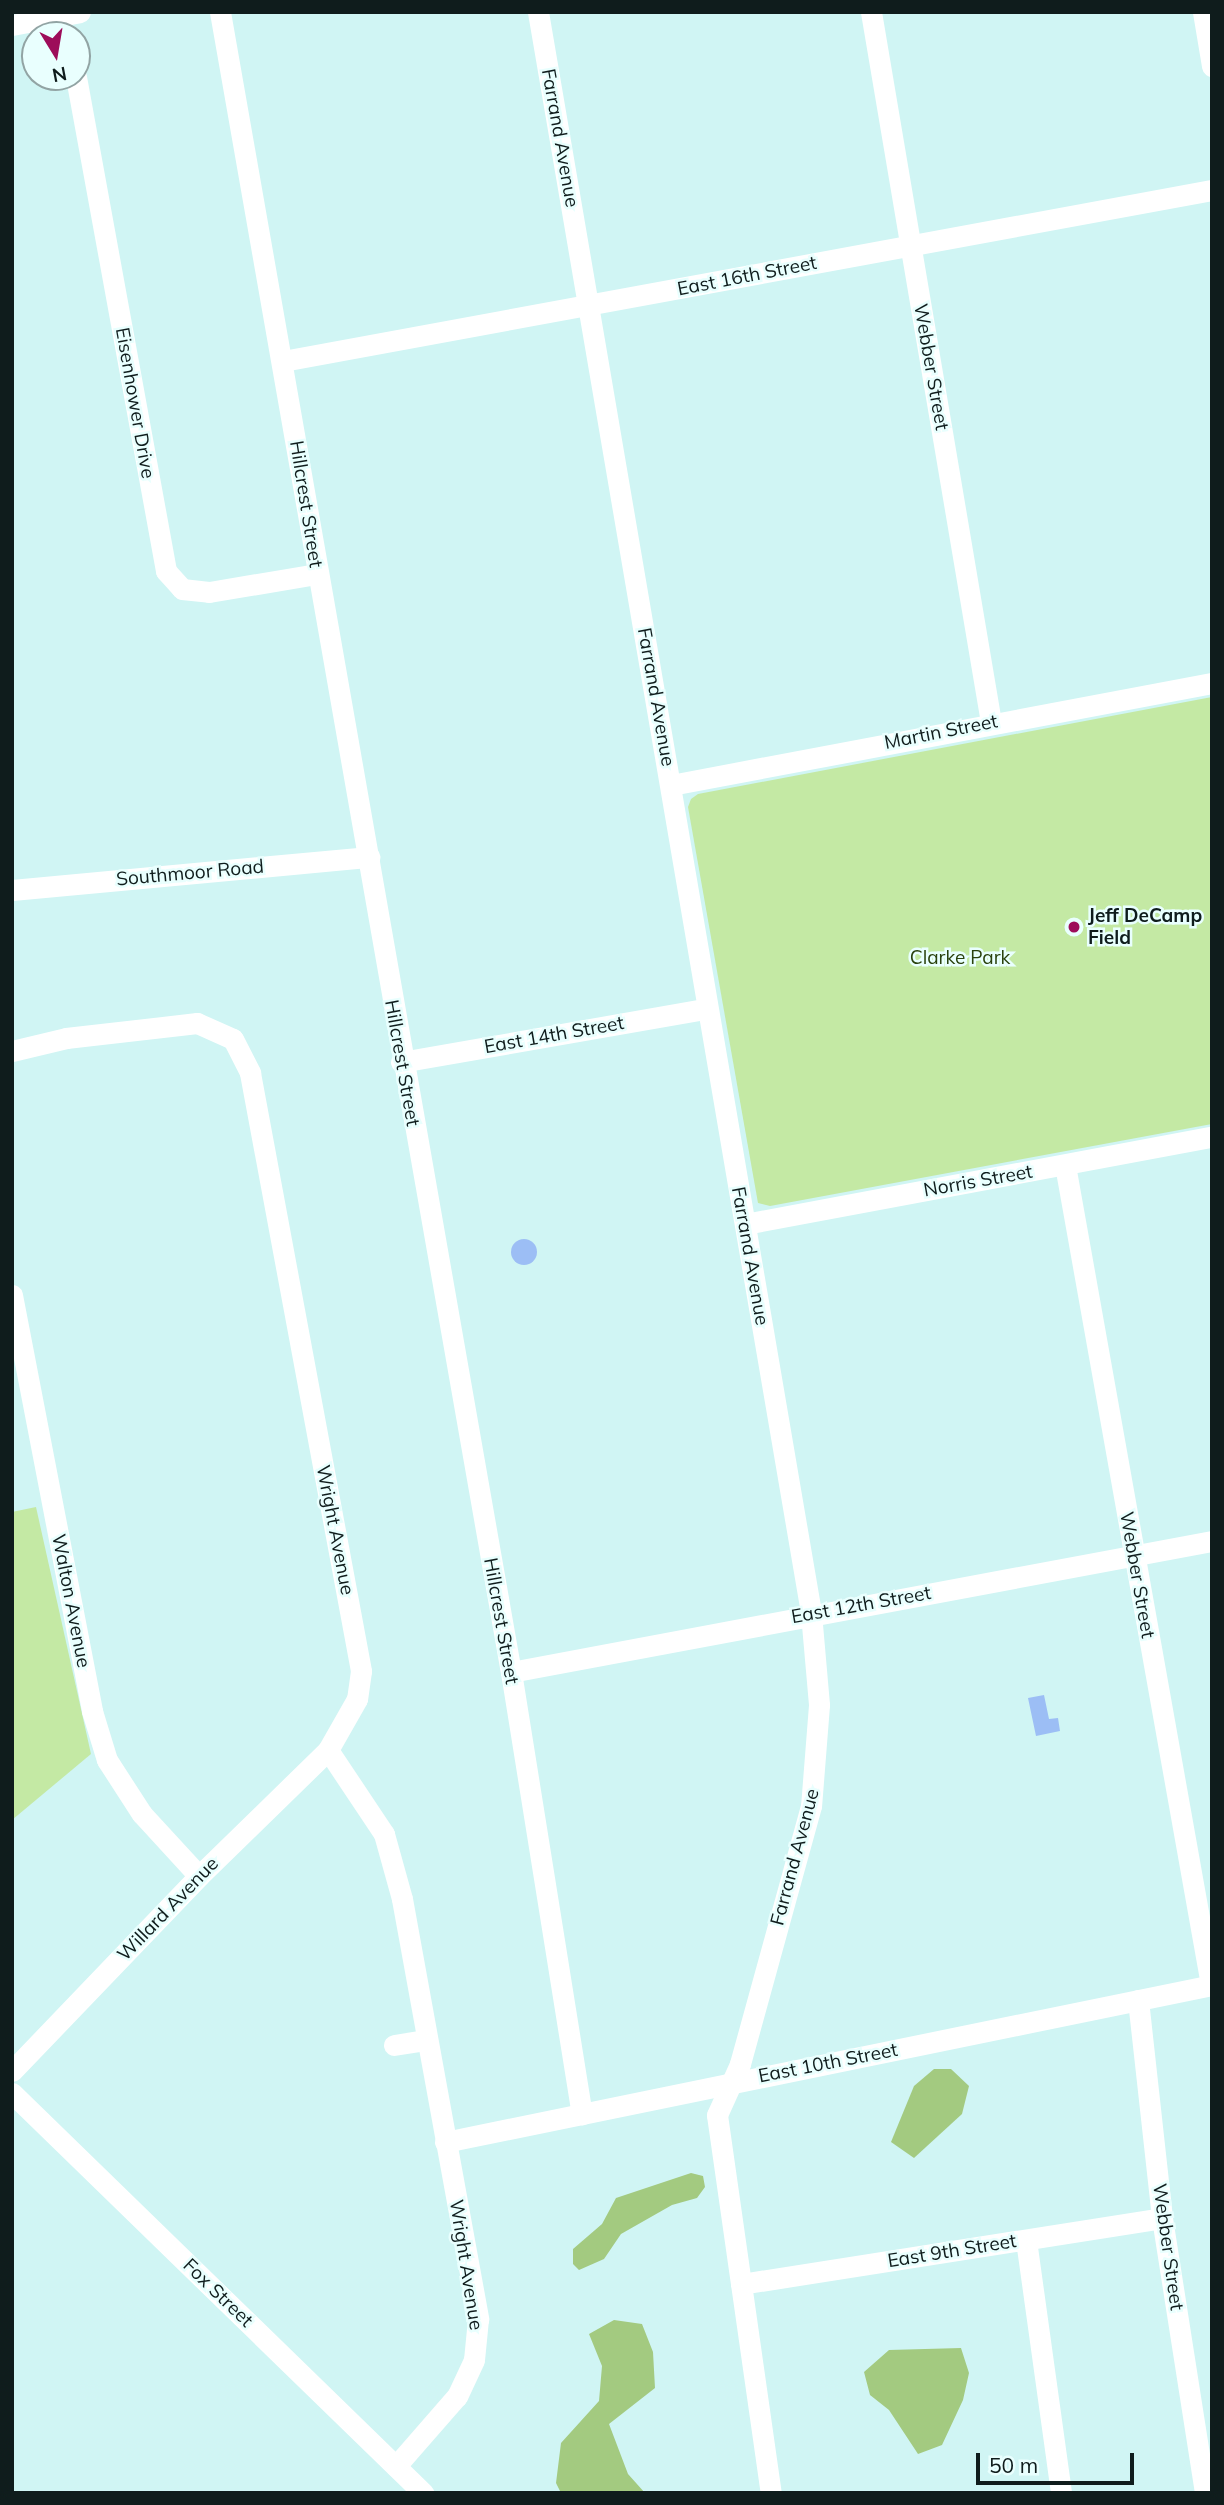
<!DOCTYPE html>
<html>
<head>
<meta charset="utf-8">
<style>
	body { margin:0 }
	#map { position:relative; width:1224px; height:2505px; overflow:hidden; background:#d0f5f4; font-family:Mulish,sans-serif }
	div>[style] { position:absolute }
	.green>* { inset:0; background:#c4e9a4 }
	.forest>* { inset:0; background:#a3ca80 }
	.water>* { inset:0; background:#9cbef5 }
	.round { border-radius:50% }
	.street>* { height:21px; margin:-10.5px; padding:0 10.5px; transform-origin:10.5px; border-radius:10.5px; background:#fff }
	.dots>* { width:19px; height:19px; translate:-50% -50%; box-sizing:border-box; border:4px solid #e9fffe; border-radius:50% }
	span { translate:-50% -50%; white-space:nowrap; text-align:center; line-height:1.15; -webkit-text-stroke:5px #e9fffe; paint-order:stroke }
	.street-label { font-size:19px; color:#0f1c1c }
	.poi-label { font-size:19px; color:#0f1c1c; font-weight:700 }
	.left { translate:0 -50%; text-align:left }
	.park-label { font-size:19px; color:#29410c }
	.frame { position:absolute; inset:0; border:14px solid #0f1c1c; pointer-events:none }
	.north { position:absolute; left:21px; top:21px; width:70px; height:70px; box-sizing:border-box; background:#e9fffe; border:2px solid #92a4a4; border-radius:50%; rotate:169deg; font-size:19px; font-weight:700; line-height:28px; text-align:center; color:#0f1c1c }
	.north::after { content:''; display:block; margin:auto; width:24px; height:32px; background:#9d0d5a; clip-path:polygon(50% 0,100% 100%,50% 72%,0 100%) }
	.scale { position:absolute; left:976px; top:2453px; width:158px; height:32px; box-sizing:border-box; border:4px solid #0f1c1c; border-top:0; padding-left:9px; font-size:21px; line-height:24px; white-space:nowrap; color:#0f1c1c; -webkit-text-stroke:5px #e9fffe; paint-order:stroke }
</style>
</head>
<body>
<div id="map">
	<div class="green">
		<i style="clip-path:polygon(1212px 697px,1212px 1124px,770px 1206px,758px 1203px,688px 807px,691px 799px,698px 794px)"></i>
		<i style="clip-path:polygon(36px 1507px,91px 1754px,12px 1820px,12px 1512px)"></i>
	</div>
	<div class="forest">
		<i style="clip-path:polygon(934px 2069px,951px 2069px,969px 2086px,962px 2114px,914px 2158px,891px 2142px,914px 2086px)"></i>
		<i style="clip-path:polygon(691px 2173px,703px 2176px,705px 2187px,697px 2198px,672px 2205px,621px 2234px,604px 2259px,579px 2270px,573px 2264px,573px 2249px,602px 2224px,616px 2198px)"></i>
		<i style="clip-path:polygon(614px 2320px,642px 2324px,653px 2352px,655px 2388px,609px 2424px,628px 2474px,645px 2493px,561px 2493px,556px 2483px,561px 2443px,599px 2401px,602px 2366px,589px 2334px)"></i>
		<i style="clip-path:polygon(961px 2348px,969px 2373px,963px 2400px,942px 2445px,918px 2454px,889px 2410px,870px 2395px,864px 2372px,889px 2350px)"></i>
	</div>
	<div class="water">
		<i class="round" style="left:511px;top:1239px;width:26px;height:26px"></i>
		<i style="clip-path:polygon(1044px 1695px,1049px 1719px,1058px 1718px,1060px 1731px,1036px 1736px,1028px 1698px)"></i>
	</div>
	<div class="street">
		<i style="left:220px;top:12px;width:1685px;rotate:80.06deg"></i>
		<i style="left:511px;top:1672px;width:448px;rotate:80.9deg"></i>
		<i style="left:538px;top:12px;width:1624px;rotate:80.32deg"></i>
		<i style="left:811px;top:1613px;width:92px;rotate:85deg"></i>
		<i style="left:819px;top:1705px;width:101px;rotate:94.5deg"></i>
		<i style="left:811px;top:1806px;width:268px;rotate:105.4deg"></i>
		<i style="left:740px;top:2064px;width:56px;rotate:114.3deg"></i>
		<i style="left:717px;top:2115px;width:382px;rotate:81.9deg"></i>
		<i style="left:871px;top:12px;width:720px;rotate:80.41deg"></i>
		<i style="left:1203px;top:12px;width:55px;rotate:80.5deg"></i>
		<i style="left:12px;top:25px;width:69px;rotate:-10.8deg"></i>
		<i style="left:76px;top:77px;width:502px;rotate:79.67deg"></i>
		<i style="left:166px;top:571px;width:24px;rotate:48deg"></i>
		<i style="left:182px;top:589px;width:27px;rotate:6deg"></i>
		<i style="left:209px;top:592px;width:109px;rotate:-9.5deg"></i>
		<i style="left:283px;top:361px;width:945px;rotate:-10.43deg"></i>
		<i style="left:671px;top:785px;width:551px;rotate:-10.68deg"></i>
		<i style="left:12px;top:890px;width:359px;rotate:-5.3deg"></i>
		<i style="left:12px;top:1051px;width:56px;rotate:-13.5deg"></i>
		<i style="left:66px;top:1038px;width:132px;rotate:-6.5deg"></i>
		<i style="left:197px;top:1023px;width:39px;rotate:24deg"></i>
		<i style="left:233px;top:1039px;width:38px;rotate:63deg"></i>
		<i style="left:250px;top:1073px;width:608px;rotate:79.48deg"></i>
		<i style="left:361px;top:1671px;width:28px;rotate:98deg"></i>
		<i style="left:357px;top:1699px;width:59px;rotate:119.6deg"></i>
		<i style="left:328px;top:1750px;width:101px;rotate:56.3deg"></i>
		<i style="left:384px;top:1834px;width:67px;rotate:74.5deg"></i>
		<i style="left:402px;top:1899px;width:427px;rotate:79.7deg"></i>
		<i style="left:478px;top:2319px;width:41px;rotate:95.6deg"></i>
		<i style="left:474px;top:2360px;width:40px;rotate:115deg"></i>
		<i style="left:457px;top:2396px;width:93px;rotate:131.1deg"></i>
		<i style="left:401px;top:1062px;width:310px;rotate:-9.9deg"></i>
		<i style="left:1065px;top:1165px;width:833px;rotate:79.9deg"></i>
		<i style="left:745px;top:1224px;width:475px;rotate:-10.6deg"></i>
		<i style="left:12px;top:1295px;width:424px;rotate:79.1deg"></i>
		<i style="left:92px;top:1711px;width:51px;rotate:73deg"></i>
		<i style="left:107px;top:1760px;width:64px;rotate:57.1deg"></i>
		<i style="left:142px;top:1814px;width:84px;rotate:47.4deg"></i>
		<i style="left:511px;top:1672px;width:713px;rotate:-10.59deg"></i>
		<i style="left:1138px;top:2000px;width:219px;rotate:83.7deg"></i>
		<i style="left:1162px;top:2218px;width:278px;rotate:81.1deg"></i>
		<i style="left:394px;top:2045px;width:31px;rotate:-9deg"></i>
		<i style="left:12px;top:2071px;width:270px;rotate:-46.2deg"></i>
		<i style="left:199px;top:1876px;width:180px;rotate:-44.3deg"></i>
		<i style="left:12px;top:2093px;width:574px;rotate:44.22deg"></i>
		<i style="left:445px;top:2142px;width:783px;rotate:-11.57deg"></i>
		<i style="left:1026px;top:2240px;width:255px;rotate:82.1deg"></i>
		<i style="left:741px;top:2284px;width:426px;rotate:-8.9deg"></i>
	</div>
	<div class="dots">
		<i style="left:1074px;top:927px;background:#9d0d5a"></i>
	</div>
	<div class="street-label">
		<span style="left:560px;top:138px;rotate:80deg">Farrand Avenue</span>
		<span style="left:747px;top:276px;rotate:-11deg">East 16th Street</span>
		<span style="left:931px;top:367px;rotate:80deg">Webber Street</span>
		<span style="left:135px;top:403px;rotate:80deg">Eisenhower Drive</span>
		<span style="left:306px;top:504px;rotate:81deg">Hillcrest Street</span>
		<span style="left:656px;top:697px;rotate:80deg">Farrand Avenue</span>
		<span style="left:941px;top:732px;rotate:-11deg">Martin Street</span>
		<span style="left:190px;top:873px;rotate:-5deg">Southmoor Road</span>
		<span style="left:554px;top:1035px;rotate:-10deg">East 14th Street</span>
		<span style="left:402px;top:1063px;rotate:80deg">Hillcrest Street</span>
		<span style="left:978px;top:1181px;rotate:-10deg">Norris Street</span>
		<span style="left:750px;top:1256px;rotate:80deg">Farrand Avenue</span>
		<span style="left:335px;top:1530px;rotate:79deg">Wright Avenue</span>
		<span style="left:1137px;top:1575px;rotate:80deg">Webber Street</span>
		<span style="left:71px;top:1601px;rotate:79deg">Walton Avenue</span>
		<span style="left:861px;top:1605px;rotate:-10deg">East 12th Street</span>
		<span style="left:501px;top:1621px;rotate:80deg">Hillcrest Street</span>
		<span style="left:795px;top:1857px;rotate:-75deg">Farrand Avenue</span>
		<span style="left:168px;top:1909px;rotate:-46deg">Willard Avenue</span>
		<span style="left:828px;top:2063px;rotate:-11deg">East 10th Street</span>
		<span style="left:1168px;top:2247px;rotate:82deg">Webber Street</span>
		<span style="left:952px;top:2251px;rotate:-9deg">East 9th Street</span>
		<span style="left:466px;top:2265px;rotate:81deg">Wright Avenue</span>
		<span style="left:218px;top:2293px;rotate:44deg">Fox Street</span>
	</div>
	<div class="poi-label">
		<span class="left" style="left:1088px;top:927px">Jeff DeCamp<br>Field</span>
	</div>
	<div class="park-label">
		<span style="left:960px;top:958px">Clarke Park</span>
	</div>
	<div class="frame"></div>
	<div class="north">N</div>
	<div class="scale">50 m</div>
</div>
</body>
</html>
